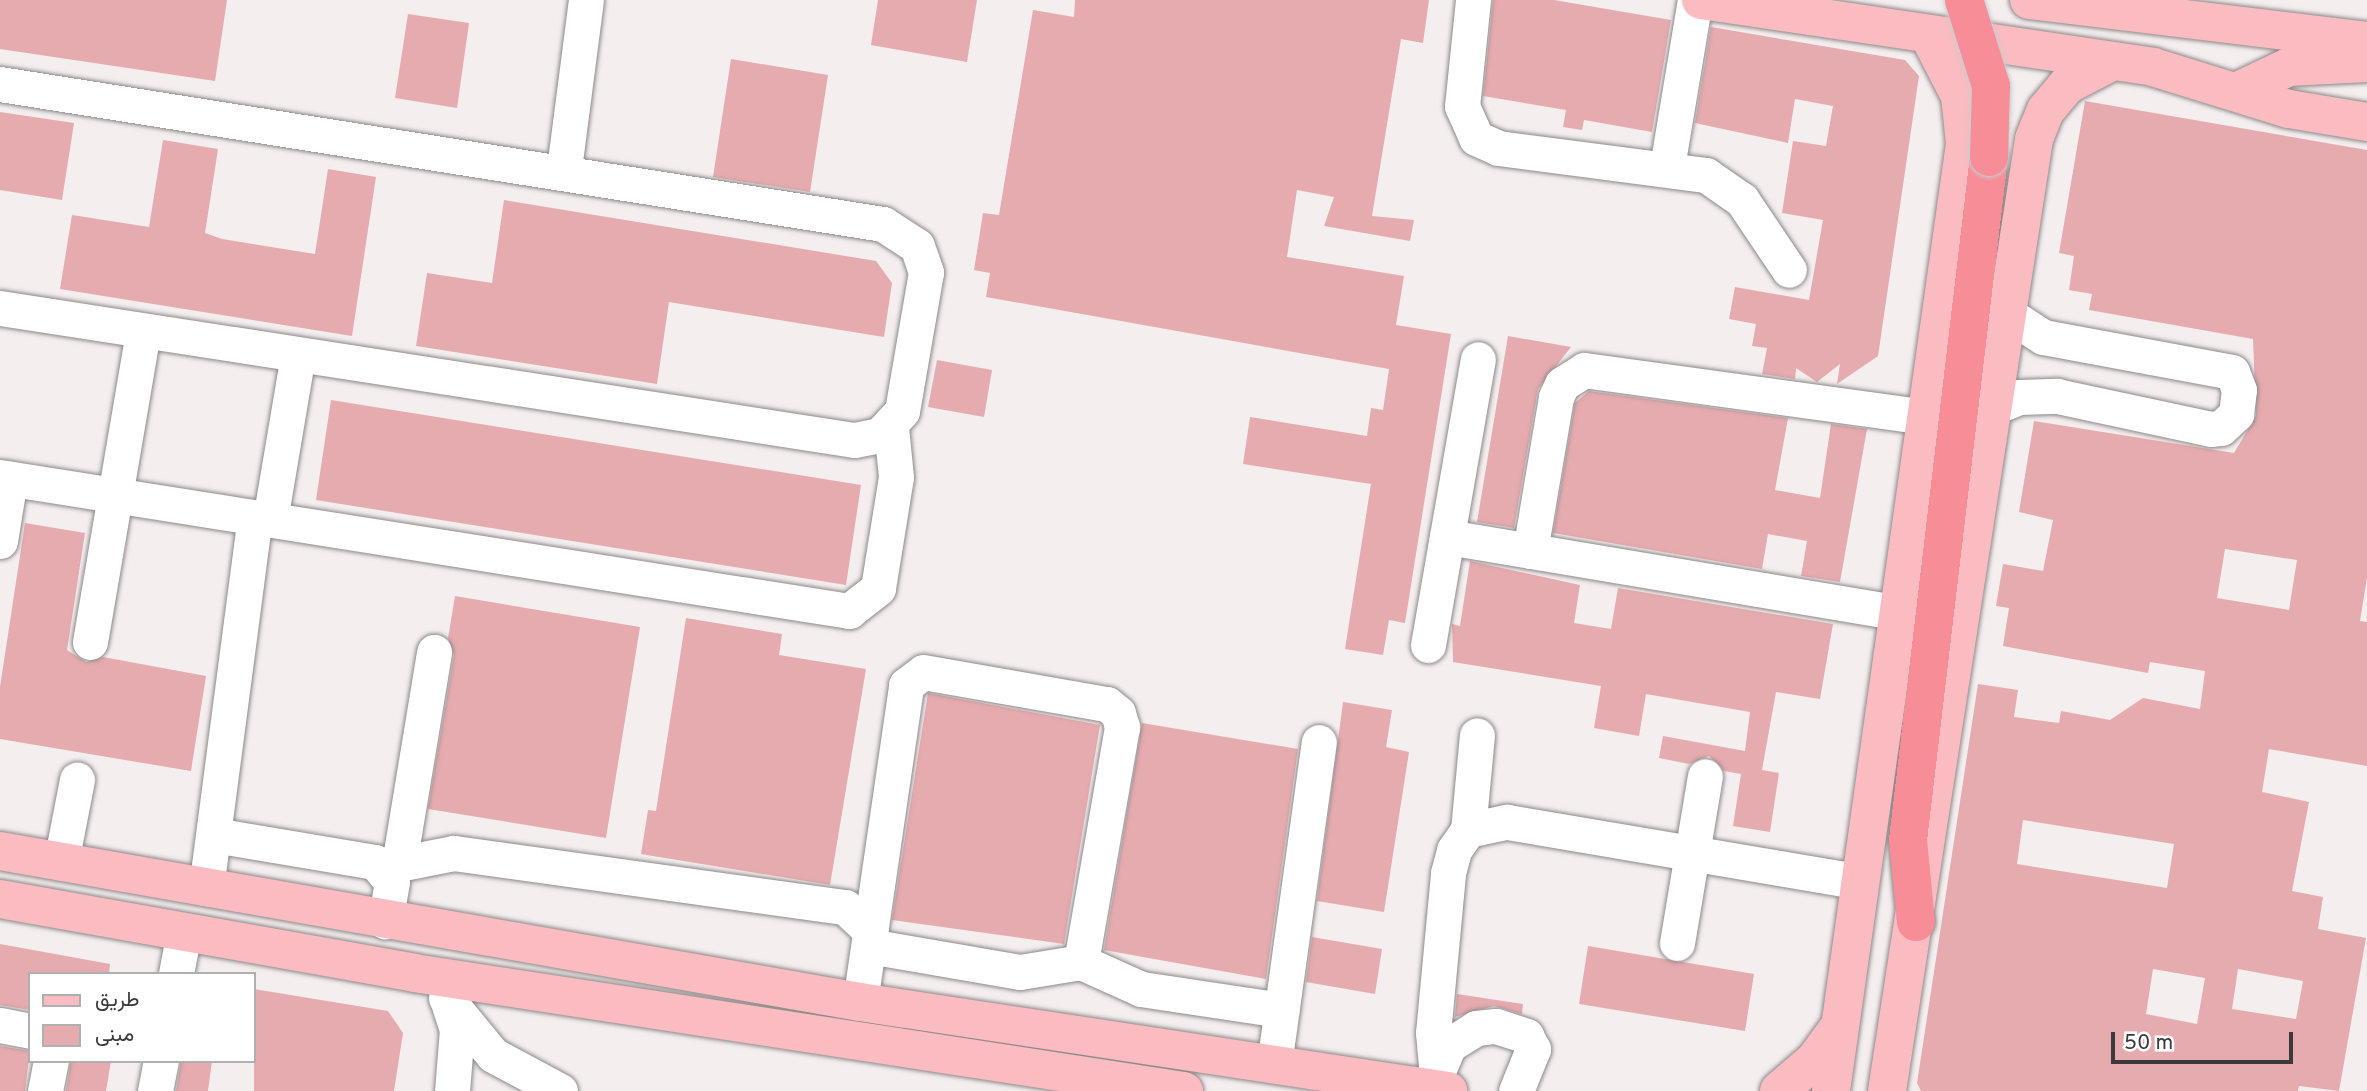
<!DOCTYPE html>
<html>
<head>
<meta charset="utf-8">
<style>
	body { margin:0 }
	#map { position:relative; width:2367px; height:1091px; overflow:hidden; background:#f4eeef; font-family:Overpass,Vazirmatn,sans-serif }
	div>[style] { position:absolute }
	.building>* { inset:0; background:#e6abaf }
	.roads { filter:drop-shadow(0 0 2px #8d8888) drop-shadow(0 0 2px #8d8888) }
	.minor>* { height:35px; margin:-17.5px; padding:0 17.5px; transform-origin:17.5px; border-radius:17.5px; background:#fff }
	.major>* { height:38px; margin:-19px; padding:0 19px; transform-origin:19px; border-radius:19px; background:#fabbc1 }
	.highway>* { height:38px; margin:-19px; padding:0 19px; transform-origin:19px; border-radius:19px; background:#f68d97 }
	.bridges { filter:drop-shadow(0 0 2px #ccc) drop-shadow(0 0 2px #ccc) }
	.highway-bridge>* { height:38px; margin:-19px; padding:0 19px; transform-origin:19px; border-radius:19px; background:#f68d97 }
	span { translate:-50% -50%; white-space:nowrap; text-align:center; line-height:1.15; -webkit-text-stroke:5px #fff; paint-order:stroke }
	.legend { position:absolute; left:28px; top:972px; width:228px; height:91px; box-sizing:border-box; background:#fff; border:2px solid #b1b0b0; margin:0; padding:9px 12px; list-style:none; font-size:21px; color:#3b3939 }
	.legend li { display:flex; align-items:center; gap:14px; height:35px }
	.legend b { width:35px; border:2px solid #b1b0b0 }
	.scale { position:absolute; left:2111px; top:1032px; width:182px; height:32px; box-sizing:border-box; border:4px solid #3b3939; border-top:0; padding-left:9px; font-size:21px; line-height:24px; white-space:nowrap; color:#3b3939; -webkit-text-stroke:5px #fff; paint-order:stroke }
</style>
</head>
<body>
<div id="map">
	<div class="building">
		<i style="clip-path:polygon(0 0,227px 0,215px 81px,0 49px)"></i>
		<i style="clip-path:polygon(878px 0,977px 0,967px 62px,871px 45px)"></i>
		<i style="clip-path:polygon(1075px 0,1429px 0,1423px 43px,1401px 39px,1372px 216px,1414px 220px,1410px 241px,1324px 226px,1334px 197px,1297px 190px,1287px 257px,1404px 276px,1396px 325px,1451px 334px,1405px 623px,1389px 620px,1383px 655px,1345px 649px,1371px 484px,1243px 464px,1250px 417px,1367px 436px,1371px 408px,1383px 410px,1389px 369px,986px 297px,990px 273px,974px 270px,983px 213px,999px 215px,1033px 10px,1074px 17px)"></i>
		<i style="clip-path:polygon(1493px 0,1554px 0,1671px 20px,1652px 132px,1584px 120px,1582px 130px,1563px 127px,1566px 110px,1483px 96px)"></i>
		<i style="clip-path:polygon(408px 14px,469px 23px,457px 108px,395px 98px)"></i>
		<i style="clip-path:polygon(1711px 27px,1905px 60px,1919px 76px,1878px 356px,1837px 384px,1840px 364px,1817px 382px,1796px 368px,1795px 379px,1762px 374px,1767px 348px,1752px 346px,1756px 324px,1729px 319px,1735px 287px,1809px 300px,1823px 220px,1782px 213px,1793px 141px,1826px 146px,1833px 106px,1795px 99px,1788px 143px,1695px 123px)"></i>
		<i style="clip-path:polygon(731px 59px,828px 75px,810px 192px,713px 177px)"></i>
		<i style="clip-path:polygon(evenodd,2085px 101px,2367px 150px,2367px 578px,2360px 621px,2367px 622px,2367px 766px,2269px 749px,2262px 792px,2309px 802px,2292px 891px,2323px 897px,2318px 929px,2366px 938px,2339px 1091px,2299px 1086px,2298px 1091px,1921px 1091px,1917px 1083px,1978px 684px,2018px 690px,2014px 717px,2059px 723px,2061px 711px,2110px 720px,2143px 698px,2200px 709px,2205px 671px,2150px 662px,2148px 673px,2003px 646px,2009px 608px,1996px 606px,2003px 564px,2043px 571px,2053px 520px,2019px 512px,2034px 421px,2234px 453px,2256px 416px,2253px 339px,2089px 310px,2092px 294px,2069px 290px,2074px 256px,2059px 253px,2085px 101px,2225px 549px,2297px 560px,2289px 610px,2217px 598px,2225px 549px,2085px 101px,2023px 820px,2174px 844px,2167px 888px,2017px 864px,2023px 820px,2085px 101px,2153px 969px,2205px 978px,2197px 1024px,2146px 1014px,2153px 969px,2085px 101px,2238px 969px,2303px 981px,2296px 1019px,2232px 1009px,2238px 969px)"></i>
		<i style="clip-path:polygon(0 112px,74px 123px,62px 200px,0 190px)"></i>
		<i style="clip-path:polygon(163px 140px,218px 149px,205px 233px,222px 239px,315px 254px,328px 169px,376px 177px,352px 336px,60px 289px,72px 215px,149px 227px)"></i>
		<i style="clip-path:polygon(504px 200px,876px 261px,892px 283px,884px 337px,669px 302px,657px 384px,416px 346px,427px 273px,492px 283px)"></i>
		<i style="clip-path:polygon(1508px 336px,1571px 347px,1538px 389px,1514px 528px,1477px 522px)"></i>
		<i style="clip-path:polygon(937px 360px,992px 370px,984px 417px,928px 407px)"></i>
		<i style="clip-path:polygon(1589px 391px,1788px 418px,1775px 490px,1820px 498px,1831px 424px,1867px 429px,1840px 582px,1801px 576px,1807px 541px,1768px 534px,1762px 569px,1553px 533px,1575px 403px)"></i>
		<i style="clip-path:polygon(331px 400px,861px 485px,846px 585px,316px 500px)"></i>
		<i style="clip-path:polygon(25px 523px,85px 533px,67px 650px,86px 662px,103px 657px,206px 676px,191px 771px,0 739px,0 687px)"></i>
		<i style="clip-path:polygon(1470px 561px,1580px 585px,1574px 623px,1611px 629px,1618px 588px,1833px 624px,1820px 699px,1776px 692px,1762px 770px,1779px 773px,1770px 832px,1733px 826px,1741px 774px,1724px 771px,1709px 756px,1689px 764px,1659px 758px,1663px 736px,1745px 751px,1750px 712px,1646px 694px,1639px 736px,1594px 728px,1601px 686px,1453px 662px,1452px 624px,1460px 626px)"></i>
		<i style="clip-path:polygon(455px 596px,640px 627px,606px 838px,428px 809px,454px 655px,448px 638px)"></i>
		<i style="clip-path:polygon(686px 618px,782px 634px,779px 655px,866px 669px,830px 885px,641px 854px,648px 810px,656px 811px)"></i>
		<i style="clip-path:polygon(928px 693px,1100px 725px,1064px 944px,892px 920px)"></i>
		<i style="clip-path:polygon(1343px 702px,1392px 710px,1386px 747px,1409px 752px,1384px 912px,1317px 901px)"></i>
		<i style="clip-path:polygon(1142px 723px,1298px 749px,1266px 979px,1104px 950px)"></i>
		<i style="clip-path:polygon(1312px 937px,1382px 949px,1375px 994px,1306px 982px)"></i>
		<i style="clip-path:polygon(0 944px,110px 964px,109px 974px,30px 974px,30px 1010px,0 1005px)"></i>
		<i style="clip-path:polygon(1588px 946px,1754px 974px,1745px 1031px,1579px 1004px)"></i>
		<i style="clip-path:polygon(254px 989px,388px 1011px,403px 1033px,394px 1091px,254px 1091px)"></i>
		<i style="clip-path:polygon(1457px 994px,1523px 1004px,1522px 1014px,1494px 1006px,1455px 1017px)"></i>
		<i style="clip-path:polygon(0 1046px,30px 1051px,25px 1091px,0 1091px)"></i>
		<i style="clip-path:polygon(71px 1061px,111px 1061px,106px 1091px,66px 1091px)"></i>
		<i style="clip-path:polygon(181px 1061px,212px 1061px,208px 1091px,176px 1091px)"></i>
	</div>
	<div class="roads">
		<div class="minor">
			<i style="left:1473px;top:0;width:107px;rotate:95.9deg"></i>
			<i style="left:1462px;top:106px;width:35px;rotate:66deg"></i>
			<i style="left:1476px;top:138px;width:24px;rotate:24deg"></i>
			<i style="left:1498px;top:148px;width:210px;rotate:7.4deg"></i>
			<i style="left:1706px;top:175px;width:44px;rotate:34.8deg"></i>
			<i style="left:1742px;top:200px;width:84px;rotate:56.1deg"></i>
			<i style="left:0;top:84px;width:894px;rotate:9.01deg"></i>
			<i style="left:883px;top:224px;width:40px;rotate:32.9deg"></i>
			<i style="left:917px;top:246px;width:28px;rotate:71deg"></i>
			<i style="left:926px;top:272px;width:141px;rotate:99.8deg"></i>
			<i style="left:902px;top:411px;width:33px;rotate:133deg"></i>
			<i style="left:880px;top:435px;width:26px;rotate:169deg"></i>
			<i style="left:854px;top:440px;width:864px;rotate:-171.21deg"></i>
			<i style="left:1667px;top:167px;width:169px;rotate:-80.5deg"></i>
			<i style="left:564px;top:169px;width:170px;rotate:-82.6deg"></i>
			<i style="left:1992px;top:408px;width:29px;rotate:-22deg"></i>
			<i style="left:2019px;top:397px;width:38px;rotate:-2deg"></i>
			<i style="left:2057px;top:396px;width:157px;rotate:12.1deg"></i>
			<i style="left:2211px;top:429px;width:10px;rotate:-6deg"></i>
			<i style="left:2221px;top:428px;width:21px;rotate:-43deg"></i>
			<i style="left:2236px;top:414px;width:24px;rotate:-83deg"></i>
			<i style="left:2239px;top:390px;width:19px;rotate:-111deg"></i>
			<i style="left:2232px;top:372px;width:192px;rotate:-169.5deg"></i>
			<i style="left:2043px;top:337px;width:44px;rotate:-147deg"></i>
			<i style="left:0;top:477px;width:860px;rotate:8.97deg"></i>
			<i style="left:849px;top:611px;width:37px;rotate:-38deg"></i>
			<i style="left:878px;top:588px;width:112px;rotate:-80.8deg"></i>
			<i style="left:896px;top:477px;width:50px;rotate:-95.7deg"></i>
			<i style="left:270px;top:520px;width:167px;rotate:-80.4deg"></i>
			<i style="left:1447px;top:537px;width:456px;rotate:9.5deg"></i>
			<i style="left:0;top:541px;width:63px;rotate:-80.8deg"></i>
			<i style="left:1530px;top:551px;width:156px;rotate:-80.4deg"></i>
			<i style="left:1556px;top:397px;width:14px;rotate:-65deg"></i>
			<i style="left:1562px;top:384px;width:26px;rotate:-32deg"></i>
			<i style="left:1584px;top:370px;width:346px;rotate:7.8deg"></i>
			<i style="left:90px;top:642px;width:315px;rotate:-80.3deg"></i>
			<i style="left:1428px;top:645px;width:290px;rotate:-80.1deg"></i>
			<i style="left:1468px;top:830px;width:95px;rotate:-84.6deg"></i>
			<i style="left:214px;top:835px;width:163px;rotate:9.5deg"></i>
			<i style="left:375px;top:862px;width:26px;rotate:50deg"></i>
			<i style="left:392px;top:882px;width:40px;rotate:100deg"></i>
			<i style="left:61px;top:862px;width:84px;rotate:-79deg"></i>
			<i style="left:399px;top:864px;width:215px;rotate:-80.6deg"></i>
			<i style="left:383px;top:867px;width:72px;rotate:-11.2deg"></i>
			<i style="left:454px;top:853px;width:395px;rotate:7.9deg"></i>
			<i style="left:845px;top:907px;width:35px;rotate:43deg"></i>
			<i style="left:206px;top:888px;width:374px;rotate:-82.5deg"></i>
			<i style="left:1677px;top:943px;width:169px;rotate:-80.5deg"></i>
			<i style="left:869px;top:946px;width:153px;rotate:9.8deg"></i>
			<i style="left:1020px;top:972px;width:62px;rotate:-9.3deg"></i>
			<i style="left:1081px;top:962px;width:66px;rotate:24.2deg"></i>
			<i style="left:1141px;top:989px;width:142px;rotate:8.5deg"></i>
			<i style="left:176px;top:974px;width:44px;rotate:-79.5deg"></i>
			<i style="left:446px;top:998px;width:74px;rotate:50.5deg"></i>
			<i style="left:493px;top:1055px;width:76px;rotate:28.2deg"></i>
			<i style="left:860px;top:1002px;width:320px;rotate:-81.7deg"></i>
			<i style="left:906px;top:685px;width:21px;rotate:-37deg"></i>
			<i style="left:923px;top:672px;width:187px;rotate:9.9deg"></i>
			<i style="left:1107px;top:704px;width:14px;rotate:39deg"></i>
			<i style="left:1118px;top:713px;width:15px;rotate:74deg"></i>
			<i style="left:1122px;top:727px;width:239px;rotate:99.9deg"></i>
			<i style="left:449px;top:1005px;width:25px;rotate:72deg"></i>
			<i style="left:457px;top:1029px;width:62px;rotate:94.6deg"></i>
			<i style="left:0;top:1025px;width:31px;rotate:11deg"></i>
			<i style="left:1274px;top:1065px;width:326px;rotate:-82.1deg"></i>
			<i style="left:1436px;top:1066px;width:33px;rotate:-95deg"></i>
			<i style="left:1433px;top:1033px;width:161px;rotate:-84.6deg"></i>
			<i style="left:1448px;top:873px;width:24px;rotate:-75deg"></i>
			<i style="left:1454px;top:850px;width:24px;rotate:-55deg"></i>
			<i style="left:1468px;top:830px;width:40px;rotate:-12deg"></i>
			<i style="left:1507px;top:822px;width:358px;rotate:9.6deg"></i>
			<i style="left:1435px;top:1078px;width:36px;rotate:-67deg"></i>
			<i style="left:1449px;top:1045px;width:32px;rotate:-32deg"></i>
			<i style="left:1476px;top:1028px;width:20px;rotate:-6deg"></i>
			<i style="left:1496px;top:1026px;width:32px;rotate:18deg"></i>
			<i style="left:1526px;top:1036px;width:15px;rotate:62deg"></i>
			<i style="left:1533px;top:1049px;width:45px;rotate:112deg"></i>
			<i style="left:45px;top:1091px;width:31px;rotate:-79deg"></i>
			<i style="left:155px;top:1091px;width:31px;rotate:-79deg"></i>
		</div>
		<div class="major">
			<i style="left:1701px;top:0;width:457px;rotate:8.4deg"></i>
			<i style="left:2153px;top:67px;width:142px;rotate:17.2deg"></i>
			<i style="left:2289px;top:109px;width:79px;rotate:9.5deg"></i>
			<i style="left:2029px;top:0;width:340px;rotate:6.9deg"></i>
			<i style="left:2236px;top:92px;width:59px;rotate:-25.3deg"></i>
			<i style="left:2289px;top:67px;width:78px;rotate:-2.9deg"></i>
			<i style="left:0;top:851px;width:873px;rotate:9.96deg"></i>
			<i style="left:860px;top:1002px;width:595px;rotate:8.61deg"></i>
			<i style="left:0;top:899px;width:421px;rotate:10.1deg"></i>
			<i style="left:414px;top:973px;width:779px;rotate:8.71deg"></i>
			<i style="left:1779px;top:1091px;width:48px;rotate:-40.7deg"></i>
			<i style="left:1815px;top:1060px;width:41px;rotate:-54deg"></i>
			<i style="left:1831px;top:1091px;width:956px;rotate:-81.95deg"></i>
			<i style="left:1965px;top:144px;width:48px;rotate:-95.9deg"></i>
			<i style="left:1960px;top:96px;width:68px;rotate:-117.3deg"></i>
			<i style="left:1887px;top:1091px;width:963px;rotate:-81.22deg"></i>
			<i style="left:2034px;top:139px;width:31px;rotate:-68deg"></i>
			<i style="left:2046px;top:110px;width:33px;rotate:-50deg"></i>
			<i style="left:2067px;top:85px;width:50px;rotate:-27.6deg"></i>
		</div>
		<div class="highway">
			<i style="left:1916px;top:922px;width:82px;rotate:-95.6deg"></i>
			<i style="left:1908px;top:840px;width:688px;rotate:-83.24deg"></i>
		</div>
	</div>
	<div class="bridges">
		<div class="highway-bridge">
			<i style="left:1964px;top:0;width:90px;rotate:72.6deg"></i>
			<i style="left:1991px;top:86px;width:71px;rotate:91.6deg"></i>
		</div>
	</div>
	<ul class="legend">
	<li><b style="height:9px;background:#fabbc1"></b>طريق</li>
	<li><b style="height:19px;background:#e6abaf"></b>مبنى</li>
	</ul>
	<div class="scale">50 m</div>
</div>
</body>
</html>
